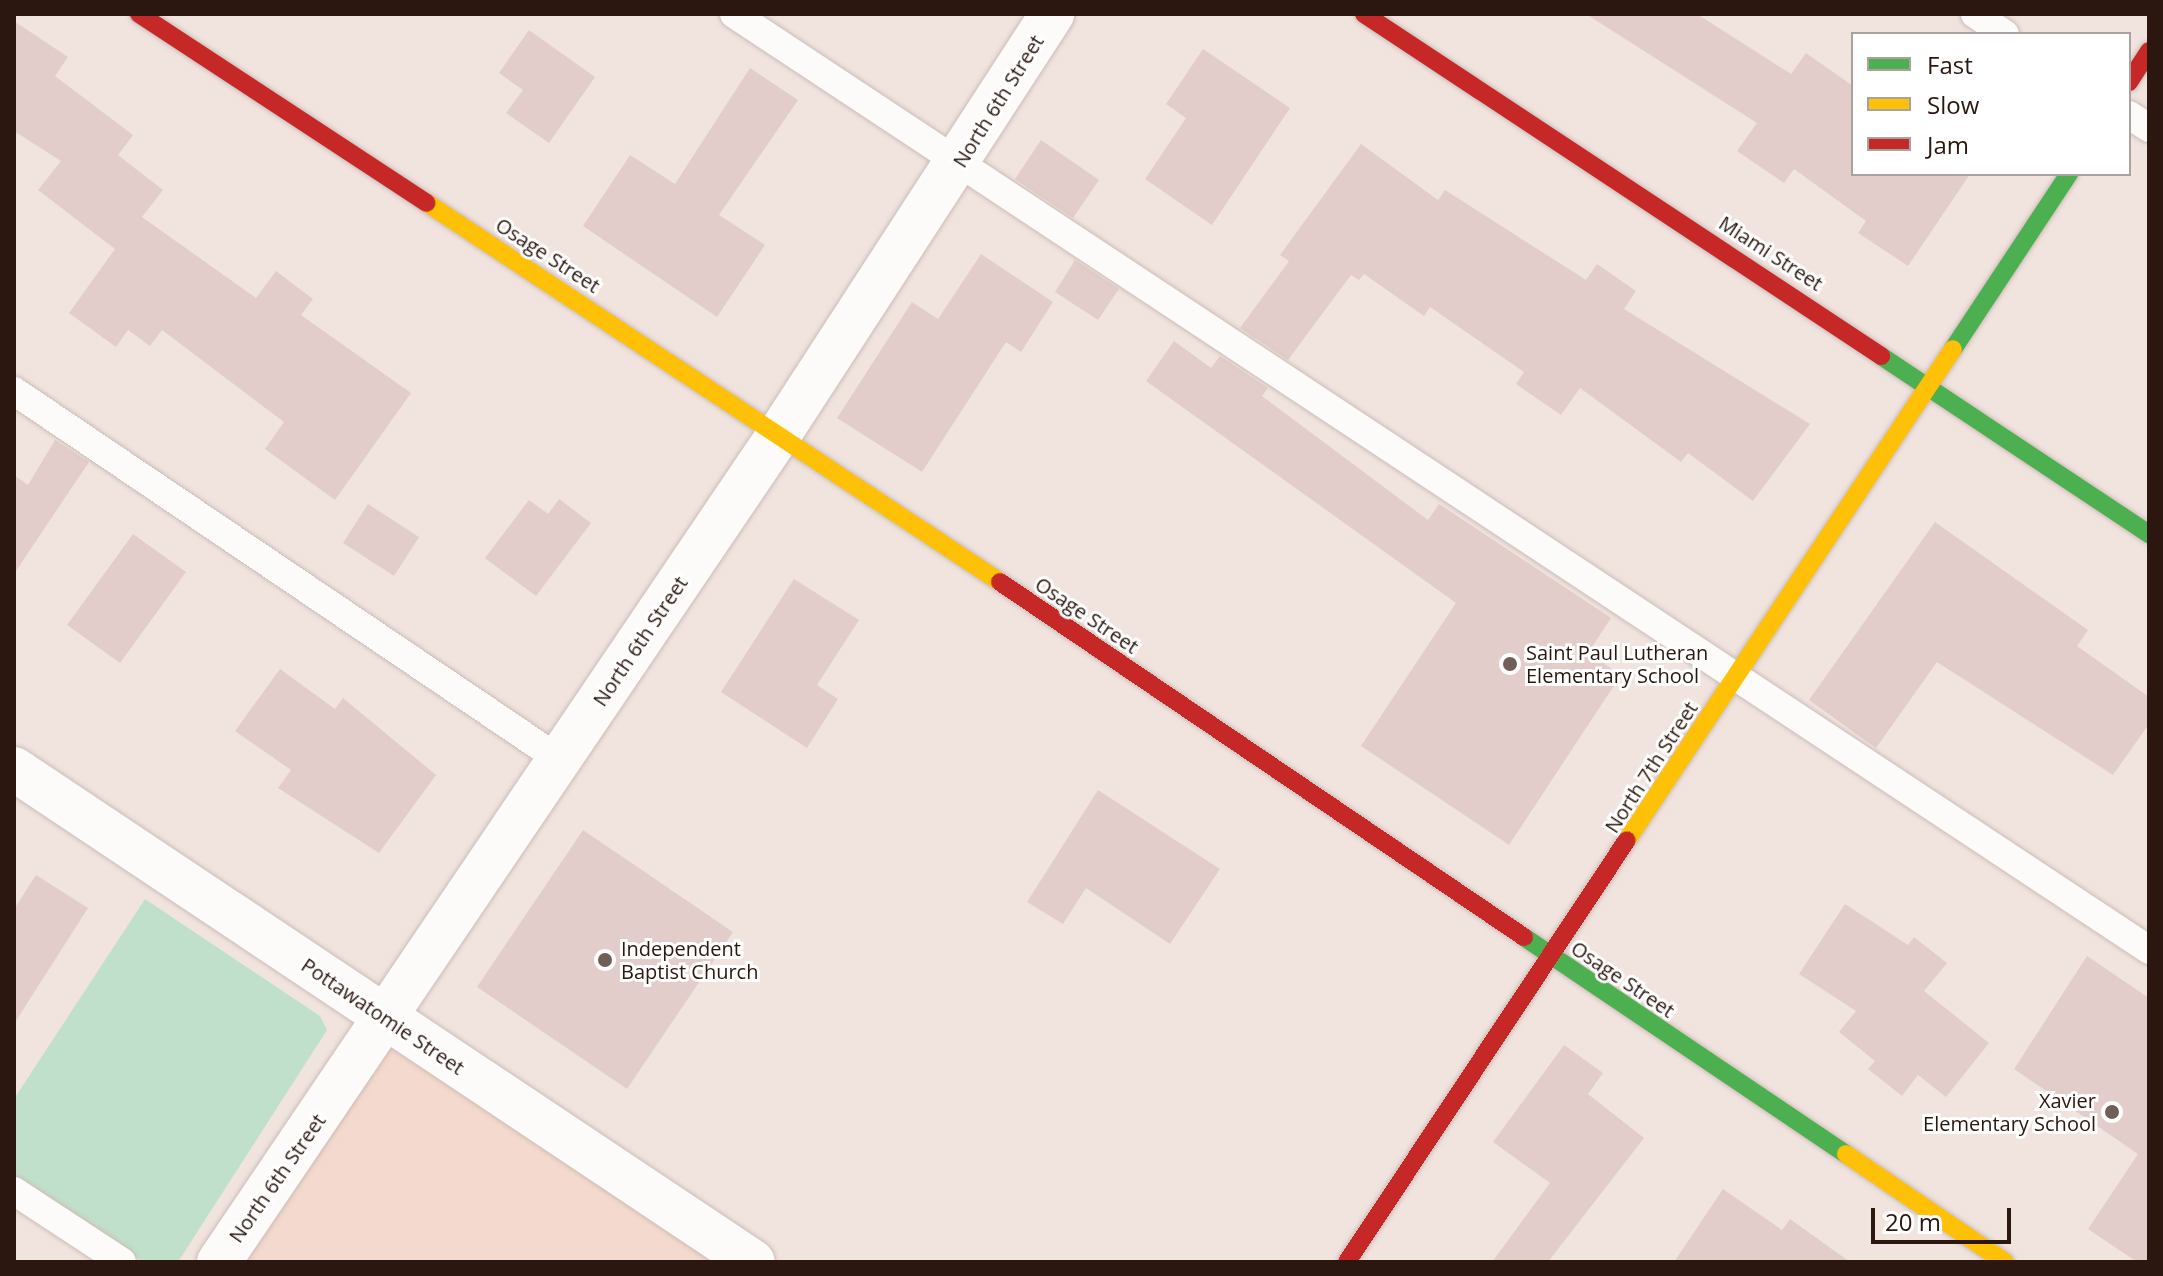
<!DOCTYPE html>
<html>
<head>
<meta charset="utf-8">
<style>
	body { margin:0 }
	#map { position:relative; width:2163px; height:1276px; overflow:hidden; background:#f1e4df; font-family:"Open Sans",sans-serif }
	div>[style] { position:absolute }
	.built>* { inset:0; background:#f4d9ce }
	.green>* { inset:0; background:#c1e0cb }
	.building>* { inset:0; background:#e2cdca }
	.roads { filter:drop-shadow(0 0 2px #ccbcb6) drop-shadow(0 0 2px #ccbcb6) }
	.lane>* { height:28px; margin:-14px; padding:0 14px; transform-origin:14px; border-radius:14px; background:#fdfbfa }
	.street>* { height:44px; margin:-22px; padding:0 22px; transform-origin:22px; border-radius:22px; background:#fdfbfa }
	.fast>* { height:18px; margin:-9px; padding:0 9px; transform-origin:9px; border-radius:9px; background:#4caf50 }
	.slow>* { height:18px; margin:-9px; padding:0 9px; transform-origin:9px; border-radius:9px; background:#ffc107 }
	.jam>* { height:18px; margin:-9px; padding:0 9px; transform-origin:9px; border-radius:9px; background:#c62828 }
	.dots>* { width:22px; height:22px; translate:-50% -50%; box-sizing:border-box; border:4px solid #fff; border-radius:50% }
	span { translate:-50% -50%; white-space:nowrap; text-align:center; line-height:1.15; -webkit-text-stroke:6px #fff; paint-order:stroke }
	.street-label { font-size:20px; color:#2b170f }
	.poi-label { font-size:20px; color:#2b170f }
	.left { translate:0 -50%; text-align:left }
	.right { translate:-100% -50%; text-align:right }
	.frame { position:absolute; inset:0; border:16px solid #2b170f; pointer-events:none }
	.legend { position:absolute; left:1851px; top:32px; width:280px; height:144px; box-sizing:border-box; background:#fff; border:2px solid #aaa29f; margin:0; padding:10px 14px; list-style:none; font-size:24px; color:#2b170f }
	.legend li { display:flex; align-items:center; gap:16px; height:40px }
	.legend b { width:40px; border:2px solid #aaa29f }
	.scale { position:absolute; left:1871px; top:1208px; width:140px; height:36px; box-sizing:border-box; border:4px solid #2b170f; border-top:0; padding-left:10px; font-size:24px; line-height:28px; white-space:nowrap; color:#2b170f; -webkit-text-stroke:6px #fff; paint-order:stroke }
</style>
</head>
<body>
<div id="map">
	<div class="built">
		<i style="clip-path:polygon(387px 1018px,753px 1262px,219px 1262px)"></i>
	</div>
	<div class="green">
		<i style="clip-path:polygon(145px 899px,320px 1016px,327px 1030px,178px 1262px,144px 1262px,14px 1177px,14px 1099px)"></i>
	</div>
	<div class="building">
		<i style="clip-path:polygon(1586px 14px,1697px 14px,1791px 74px,1806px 53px,1853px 86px,1853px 174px,1970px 174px,1908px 266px,1858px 233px,1866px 221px,1794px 169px,1784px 183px,1737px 151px,1757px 123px)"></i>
		<i style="clip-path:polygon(14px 21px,68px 57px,55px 76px,133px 135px,118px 155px,163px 190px,142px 217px,256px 298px,276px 271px,313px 299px,301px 315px,411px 393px,335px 500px,265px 449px,284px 422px,162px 330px,150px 346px,128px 330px,116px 347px,69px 313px,115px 249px,38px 190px,61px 161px,17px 133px,14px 138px)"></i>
		<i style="clip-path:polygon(529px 30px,595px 77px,549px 143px,506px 113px,523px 90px,499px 73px)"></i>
		<i style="clip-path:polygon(1203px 49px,1290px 108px,1212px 225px,1145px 179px,1186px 118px,1166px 104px)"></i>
		<i style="clip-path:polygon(750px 68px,798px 100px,719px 215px,765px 245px,717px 317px,583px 226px,630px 155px,675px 184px)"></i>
		<i style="clip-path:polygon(1041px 140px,1099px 180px,1073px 218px,1015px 179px)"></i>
		<i style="clip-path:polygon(1361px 144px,1438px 200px,1445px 190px,1586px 280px,1597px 264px,1636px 291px,1624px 309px,1810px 424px,1753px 501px,1688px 453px,1681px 462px,1580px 388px,1561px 415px,1516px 384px,1524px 372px,1430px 307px,1424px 316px,1364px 274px,1359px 280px,1351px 275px,1288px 360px,1240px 328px,1289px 261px,1280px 255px)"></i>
		<i style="clip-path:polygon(981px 254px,1053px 302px,1021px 352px,1006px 342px,922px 472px,837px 418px,912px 302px,938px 319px)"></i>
		<i style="clip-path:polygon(1075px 260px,1119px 289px,1098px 320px,1055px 292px)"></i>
		<i style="clip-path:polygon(1174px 341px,1211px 368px,1220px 356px,1268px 388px,1262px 396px,1428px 520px,1439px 504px,1611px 618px,1588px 653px,1621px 675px,1509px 845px,1361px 746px,1456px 603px,1146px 381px)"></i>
		<i style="clip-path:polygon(55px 440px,89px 462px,14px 574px,14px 475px,28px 485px)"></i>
		<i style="clip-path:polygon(559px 499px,591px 523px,536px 596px,485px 558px,529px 500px,548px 514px)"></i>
		<i style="clip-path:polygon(368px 504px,419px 537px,394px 576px,343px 543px)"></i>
		<i style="clip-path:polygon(1935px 522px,2088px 630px,2077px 646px,2149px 697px,2149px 724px,2113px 775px,1937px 662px,1876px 748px,1809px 700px)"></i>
		<i style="clip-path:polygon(133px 534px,186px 572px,120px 663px,67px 625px)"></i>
		<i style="clip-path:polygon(794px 579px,859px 620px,817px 685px,838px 699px,807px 748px,721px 692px)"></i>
		<i style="clip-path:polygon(280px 669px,335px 709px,343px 698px,436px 775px,379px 853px,278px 788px,291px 770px,235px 731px)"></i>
		<i style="clip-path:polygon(1098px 790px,1220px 869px,1170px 944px,1086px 888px,1063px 924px,1027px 902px)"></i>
		<i style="clip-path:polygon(583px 830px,733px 932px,627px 1089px,477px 987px)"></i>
		<i style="clip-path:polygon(36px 875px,88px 908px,14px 1024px,14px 909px)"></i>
		<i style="clip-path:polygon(1845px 904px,1908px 945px,1914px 937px,1947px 963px,1924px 991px,1989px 1043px,1946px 1097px,1918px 1075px,1902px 1096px,1868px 1069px,1875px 1061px,1839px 1032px,1856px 1011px,1799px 974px)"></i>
		<i style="clip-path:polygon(2087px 956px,2149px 998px,2149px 1262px,2137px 1262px,2088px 1229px,2138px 1154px,2014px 1069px)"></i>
		<i style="clip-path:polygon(1564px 1045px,1603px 1073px,1588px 1094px,1644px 1138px,1548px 1262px,1492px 1262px,1550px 1183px,1493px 1142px)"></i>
		<i style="clip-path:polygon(1723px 1189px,1782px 1230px,1790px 1219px,1850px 1262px,1674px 1262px)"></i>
	</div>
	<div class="roads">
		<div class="lane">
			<i style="left:734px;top:14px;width:1697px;rotate:33.48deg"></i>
			<i style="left:1975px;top:14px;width:36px;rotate:34deg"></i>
			<i style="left:2129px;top:115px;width:24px;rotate:33deg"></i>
			<i style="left:14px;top:391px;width:659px;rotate:34.05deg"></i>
			<i style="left:14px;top:1191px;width:129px;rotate:33.3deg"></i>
		</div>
		<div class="street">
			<i style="left:14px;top:769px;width:888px;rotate:33.71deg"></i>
			<i style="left:219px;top:1262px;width:1001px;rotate:-55.91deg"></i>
			<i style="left:780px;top:433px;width:500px;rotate:-57deg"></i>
		</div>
		<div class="fast">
			<i style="left:1953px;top:349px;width:210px;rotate:-56.5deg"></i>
			<i style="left:1881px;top:356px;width:322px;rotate:33.6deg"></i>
			<i style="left:1524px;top:937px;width:388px;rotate:34deg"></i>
		</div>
		<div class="slow">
			<i style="left:427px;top:203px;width:687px;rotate:33.48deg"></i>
			<i style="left:1627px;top:840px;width:589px;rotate:-56.42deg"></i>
			<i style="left:1846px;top:1154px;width:192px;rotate:34.2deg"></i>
		</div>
		<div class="jam">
			<i style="left:139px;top:14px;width:344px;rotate:33.3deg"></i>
			<i style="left:1364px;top:14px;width:620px;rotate:33.48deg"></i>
			<i style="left:2129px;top:82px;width:37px;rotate:-57deg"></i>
			<i style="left:1000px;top:582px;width:633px;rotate:34.12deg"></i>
			<i style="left:1347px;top:1262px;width:506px;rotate:-56.44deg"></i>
		</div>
	</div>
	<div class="dots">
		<i style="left:1510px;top:664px;background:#705f58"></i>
		<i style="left:605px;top:960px;background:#705f58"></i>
		<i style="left:2112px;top:1112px;background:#705f58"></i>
	</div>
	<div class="street-label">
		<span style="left:998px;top:101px;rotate:-58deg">North 6th Street</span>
		<span style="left:1771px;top:253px;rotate:33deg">Miami Street</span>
		<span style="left:548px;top:255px;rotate:33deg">Osage Street</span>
		<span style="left:1087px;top:615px;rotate:34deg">Osage Street</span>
		<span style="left:640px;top:641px;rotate:-56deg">North 6th Street</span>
		<span style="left:1651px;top:767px;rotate:-57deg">North 7th Street</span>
		<span style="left:1623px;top:979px;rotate:34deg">Osage Street</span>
		<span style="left:383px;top:1016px;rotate:34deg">Pottawatomie Street</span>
		<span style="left:277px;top:1178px;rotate:-55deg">North 6th Street</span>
	</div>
	<div class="poi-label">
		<span class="left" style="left:1526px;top:664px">Saint Paul Lutheran<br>Elementary School</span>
		<span class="left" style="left:621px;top:960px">Independent<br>Baptist Church</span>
		<span class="right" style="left:2096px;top:1112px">Xavier<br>Elementary School</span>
	</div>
	<div class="frame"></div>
	<ul class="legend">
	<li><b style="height:10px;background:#4caf50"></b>Fast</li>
	<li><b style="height:10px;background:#ffc107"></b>Slow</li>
	<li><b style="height:10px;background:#c62828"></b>Jam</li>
	</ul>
	<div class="scale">20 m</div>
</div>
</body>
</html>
